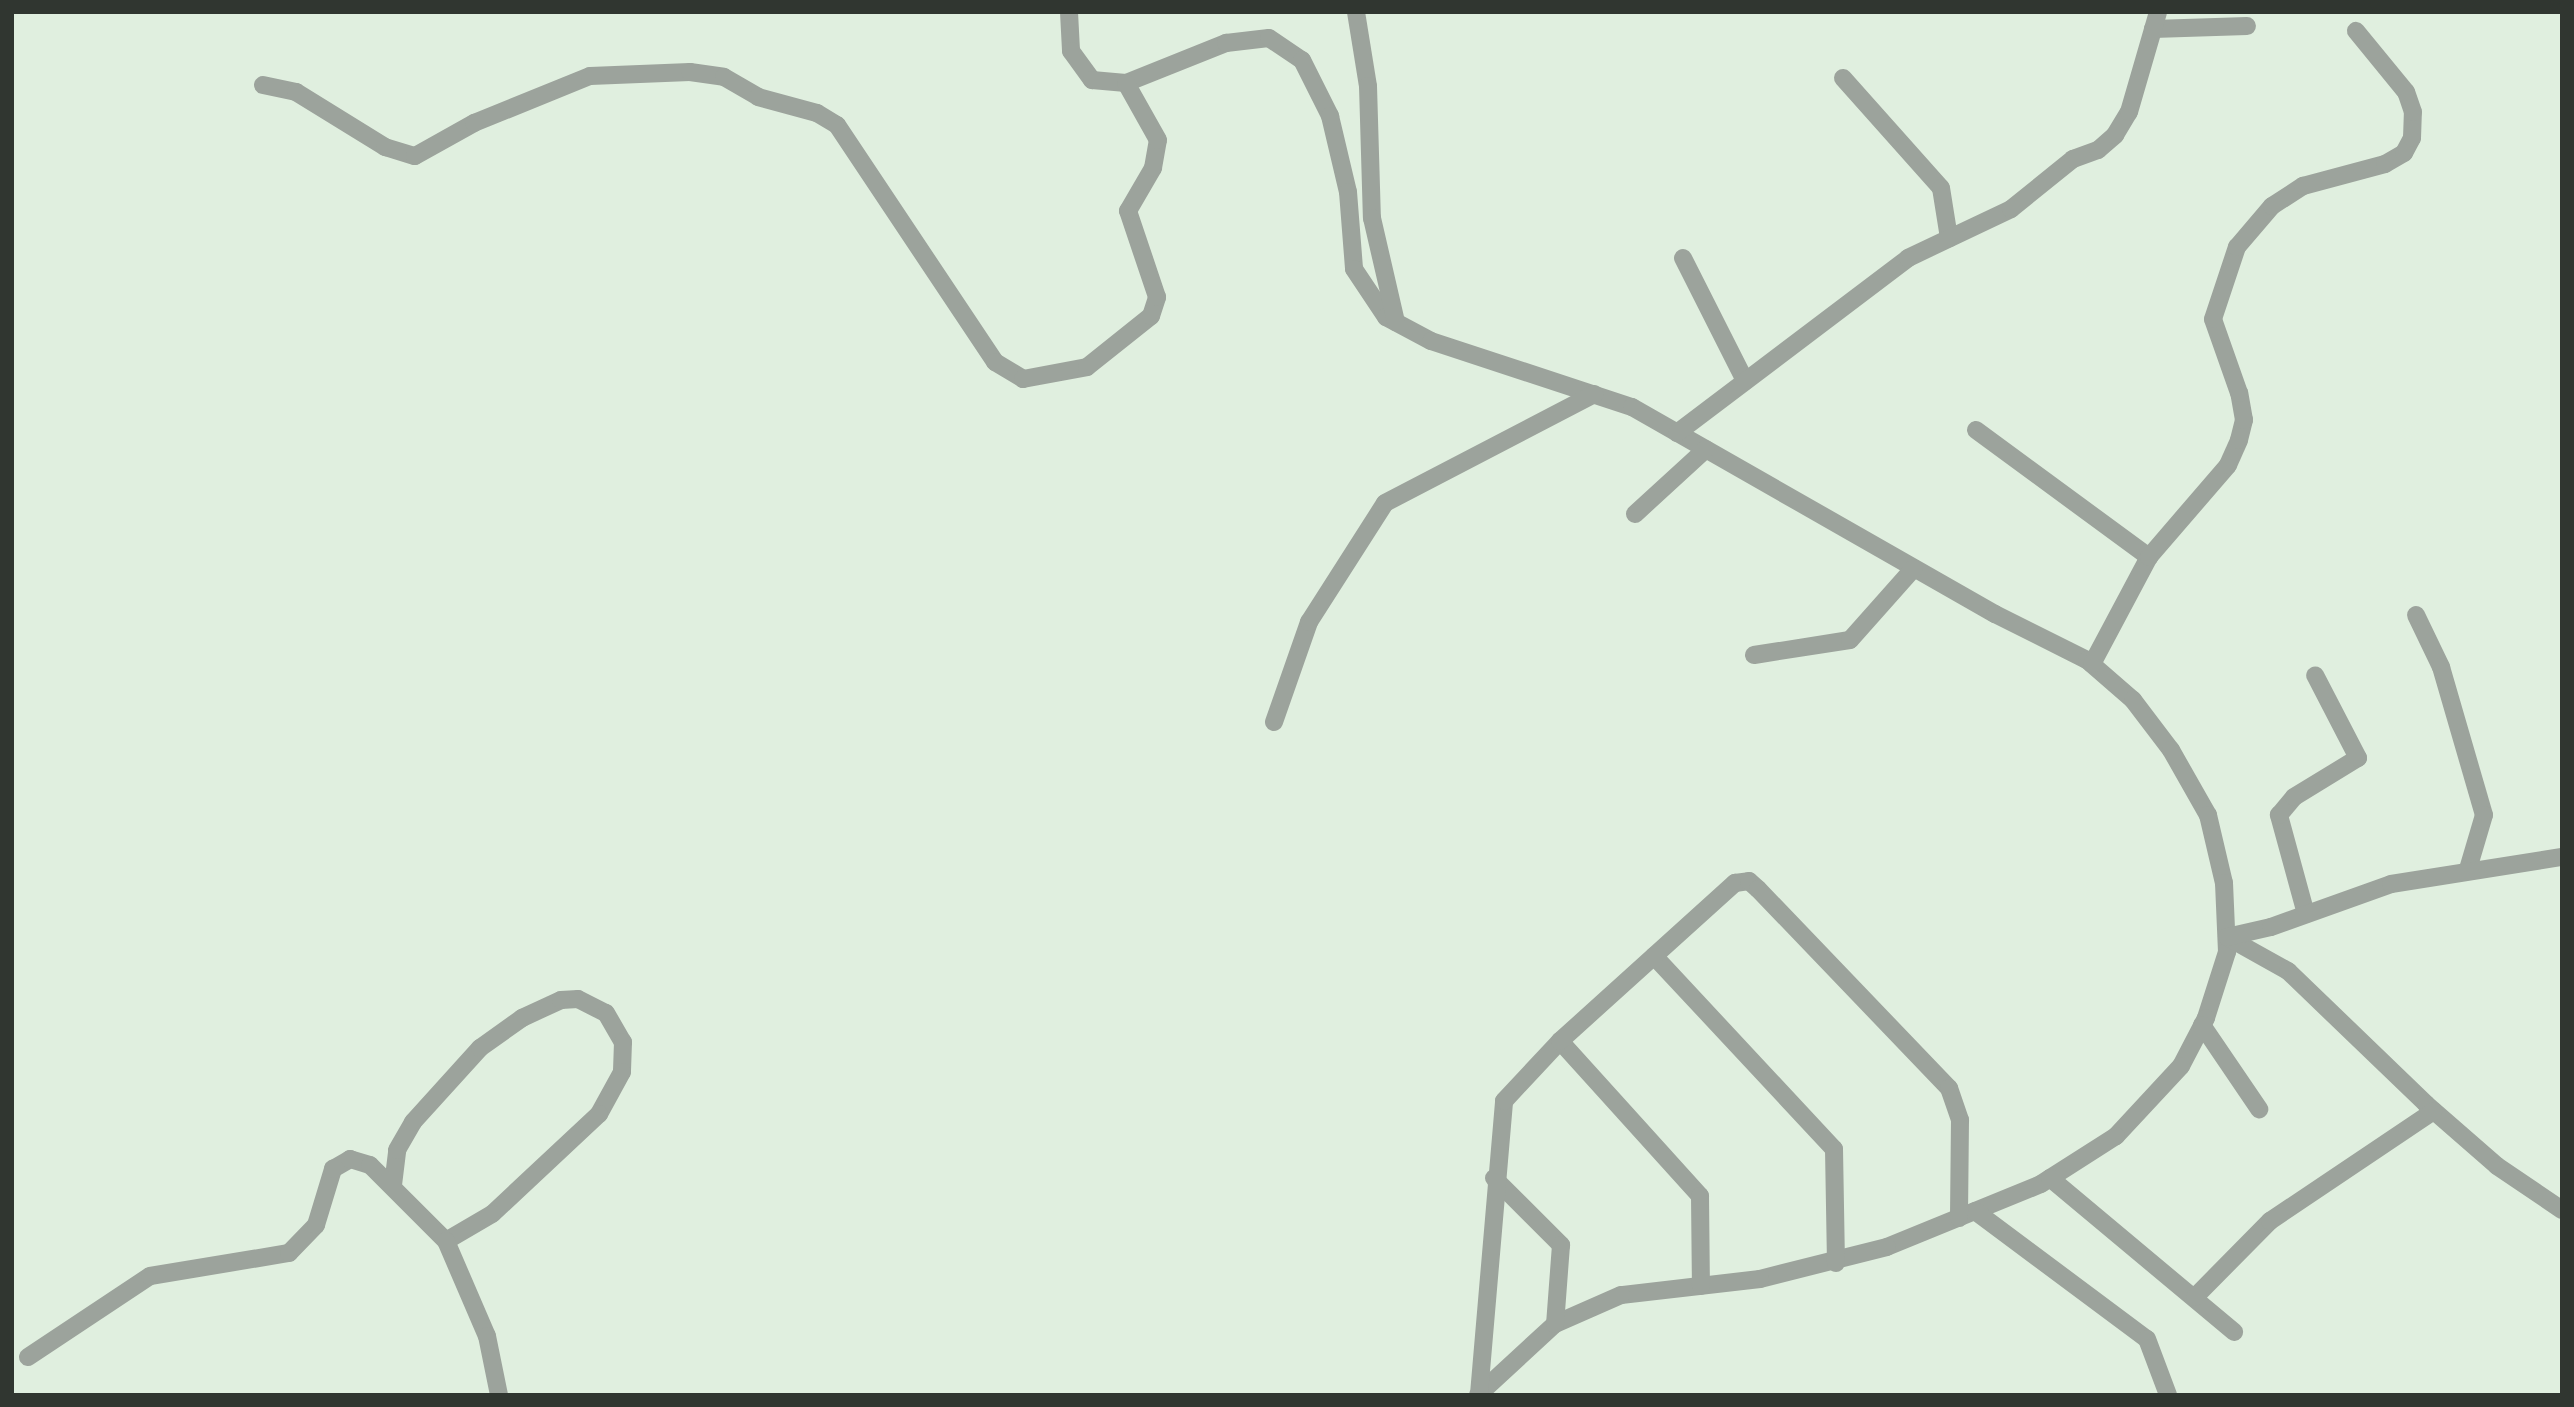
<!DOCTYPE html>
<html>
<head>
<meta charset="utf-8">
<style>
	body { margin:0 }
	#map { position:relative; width:2574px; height:1407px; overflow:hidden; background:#e0efdf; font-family:"Asap Condensed",sans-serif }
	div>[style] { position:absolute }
	.street>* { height:18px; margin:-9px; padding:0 9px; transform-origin:9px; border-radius:9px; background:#9ca39c }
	span { translate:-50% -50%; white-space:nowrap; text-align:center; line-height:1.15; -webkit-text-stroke:6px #e0efdf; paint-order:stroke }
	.frame { position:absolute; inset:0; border:14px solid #303630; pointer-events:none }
</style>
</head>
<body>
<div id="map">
	<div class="street">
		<i style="left:1069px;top:12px;width:39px;rotate:87deg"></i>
		<i style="left:1071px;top:51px;width:36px;rotate:54deg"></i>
		<i style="left:1092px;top:80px;width:34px;rotate:5deg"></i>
		<i style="left:1126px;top:83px;width:108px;rotate:-21.8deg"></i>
		<i style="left:1226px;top:43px;width:43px;rotate:-6.6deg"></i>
		<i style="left:1269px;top:38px;width:40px;rotate:34deg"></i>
		<i style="left:1302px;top:60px;width:63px;rotate:63.4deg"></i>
		<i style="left:1330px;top:116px;width:78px;rotate:76.7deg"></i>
		<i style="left:1348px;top:192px;width:77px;rotate:85.5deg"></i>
		<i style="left:1354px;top:269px;width:58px;rotate:56.3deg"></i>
		<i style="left:1386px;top:317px;width:51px;rotate:28.1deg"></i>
		<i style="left:1431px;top:341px;width:212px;rotate:18.2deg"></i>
		<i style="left:1632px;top:407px;width:418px;rotate:29.7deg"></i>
		<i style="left:1995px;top:614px;width:103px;rotate:26.6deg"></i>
		<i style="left:2087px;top:660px;width:61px;rotate:41deg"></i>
		<i style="left:2133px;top:700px;width:63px;rotate:52.8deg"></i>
		<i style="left:2171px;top:750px;width:75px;rotate:60.4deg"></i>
		<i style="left:2208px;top:815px;width:70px;rotate:76.8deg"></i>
		<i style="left:2224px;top:883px;width:69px;rotate:87.5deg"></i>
		<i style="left:2227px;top:952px;width:69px;rotate:107.7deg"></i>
		<i style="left:2206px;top:1018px;width:54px;rotate:117.5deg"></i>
		<i style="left:2181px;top:1066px;width:96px;rotate:132.9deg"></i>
		<i style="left:2116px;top:1136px;width:89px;rotate:147.4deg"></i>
		<i style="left:2041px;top:1184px;width:166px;rotate:157.8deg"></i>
		<i style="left:1887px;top:1247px;width:131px;rotate:165.9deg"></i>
		<i style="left:1760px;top:1279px;width:140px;rotate:173.4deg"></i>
		<i style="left:1621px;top:1295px;width:72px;rotate:156.3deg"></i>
		<i style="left:1555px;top:1324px;width:105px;rotate:137.3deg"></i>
		<i style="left:1356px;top:12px;width:75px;rotate:80.8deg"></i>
		<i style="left:1368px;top:86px;width:132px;rotate:88.3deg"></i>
		<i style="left:1372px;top:218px;width:107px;rotate:77deg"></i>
		<i style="left:2153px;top:29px;width:94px;rotate:-1.8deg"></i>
		<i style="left:1843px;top:78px;width:147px;rotate:48.3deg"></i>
		<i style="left:1941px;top:188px;width:51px;rotate:80.9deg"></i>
		<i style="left:263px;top:85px;width:34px;rotate:12deg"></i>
		<i style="left:296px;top:92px;width:105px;rotate:31.7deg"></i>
		<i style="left:385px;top:147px;width:31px;rotate:17deg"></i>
		<i style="left:415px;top:156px;width:68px;rotate:-29.2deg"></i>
		<i style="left:474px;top:123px;width:125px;rotate:-22.1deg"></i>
		<i style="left:590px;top:76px;width:100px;rotate:-2.3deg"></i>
		<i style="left:690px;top:72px;width:34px;rotate:8deg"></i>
		<i style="left:724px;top:77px;width:39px;rotate:30deg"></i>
		<i style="left:758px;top:97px;width:61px;rotate:15.2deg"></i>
		<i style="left:817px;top:113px;width:23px;rotate:31deg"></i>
		<i style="left:837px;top:125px;width:285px;rotate:56.3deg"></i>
		<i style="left:995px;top:362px;width:33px;rotate:31deg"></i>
		<i style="left:1023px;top:379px;width:65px;rotate:-10.6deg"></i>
		<i style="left:1087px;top:367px;width:82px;rotate:-38.6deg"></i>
		<i style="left:1151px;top:316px;width:20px;rotate:-72deg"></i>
		<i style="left:1157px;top:297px;width:91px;rotate:-108.6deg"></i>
		<i style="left:1128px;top:211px;width:50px;rotate:-59.8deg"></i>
		<i style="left:1153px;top:168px;width:28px;rotate:-80deg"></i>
		<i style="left:1158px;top:140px;width:65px;rotate:-119.3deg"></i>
		<i style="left:1683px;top:258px;width:138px;rotate:63.2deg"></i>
		<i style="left:1976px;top:430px;width:215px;rotate:36.3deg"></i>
		<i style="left:1677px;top:433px;width:290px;rotate:-37.1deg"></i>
		<i style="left:1908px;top:258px;width:114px;rotate:-25.4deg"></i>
		<i style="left:2011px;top:209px;width:80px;rotate:-38.9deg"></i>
		<i style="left:2073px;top:159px;width:27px;rotate:-20deg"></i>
		<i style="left:2098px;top:150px;width:23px;rotate:-41deg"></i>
		<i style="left:2115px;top:135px;width:27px;rotate:-59deg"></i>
		<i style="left:2129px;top:112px;width:104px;rotate:-73.8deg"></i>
		<i style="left:1635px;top:514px;width:96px;rotate:-42.5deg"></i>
		<i style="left:2416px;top:615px;width:58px;rotate:64.3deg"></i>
		<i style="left:2441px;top:667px;width:154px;rotate:73.8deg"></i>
		<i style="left:2484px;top:815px;width:56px;rotate:106.5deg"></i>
		<i style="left:1754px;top:655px;width:97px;rotate:-8.9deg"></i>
		<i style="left:1850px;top:640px;width:96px;rotate:-48.4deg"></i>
		<i style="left:2092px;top:664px;width:121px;rotate:-62deg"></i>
		<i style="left:2149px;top:557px;width:121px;rotate:-49.3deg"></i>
		<i style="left:2228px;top:465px;width:27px;rotate:-66deg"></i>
		<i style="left:2239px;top:440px;width:21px;rotate:-76deg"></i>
		<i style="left:2244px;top:420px;width:27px;rotate:-100deg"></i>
		<i style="left:2239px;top:393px;width:78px;rotate:-109.4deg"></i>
		<i style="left:2213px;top:319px;width:76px;rotate:-71.6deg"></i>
		<i style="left:2237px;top:247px;width:54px;rotate:-49.5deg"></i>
		<i style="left:2272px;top:206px;width:37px;rotate:-33deg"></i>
		<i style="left:2303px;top:186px;width:85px;rotate:-15deg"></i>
		<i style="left:2385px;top:164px;width:22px;rotate:-30deg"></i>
		<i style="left:2404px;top:153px;width:17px;rotate:-62deg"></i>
		<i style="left:2412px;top:138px;width:26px;rotate:-88deg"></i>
		<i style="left:2413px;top:112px;width:21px;rotate:-109deg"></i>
		<i style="left:2406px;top:92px;width:79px;rotate:-129.3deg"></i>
		<i style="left:1274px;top:722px;width:106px;rotate:-70.7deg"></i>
		<i style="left:1309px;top:622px;width:141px;rotate:-57.4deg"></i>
		<i style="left:1385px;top:503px;width:236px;rotate:-27.5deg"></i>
		<i style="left:2306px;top:914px;width:103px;rotate:-105.3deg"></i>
		<i style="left:2279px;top:815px;width:23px;rotate:-50deg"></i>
		<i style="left:2294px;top:797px;width:75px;rotate:-31.4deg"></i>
		<i style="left:2358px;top:758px;width:93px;rotate:-117.4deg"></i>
		<i style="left:2227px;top:937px;width:70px;rotate:29.1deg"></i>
		<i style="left:2288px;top:971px;width:192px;rotate:43.9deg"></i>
		<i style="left:2426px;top:1104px;width:94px;rotate:41.1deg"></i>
		<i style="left:2497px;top:1166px;width:78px;rotate:34.1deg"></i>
		<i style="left:2227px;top:937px;width:45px;rotate:-12.8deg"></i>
		<i style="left:2271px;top:927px;width:127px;rotate:-19.7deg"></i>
		<i style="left:2391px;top:884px;width:173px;rotate:-9deg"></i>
		<i style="left:1654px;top:956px;width:264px;rotate:47deg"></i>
		<i style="left:1834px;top:1149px;width:114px;rotate:89deg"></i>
		<i style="left:2202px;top:1025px;width:102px;rotate:55.8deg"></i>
		<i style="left:1560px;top:1041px;width:209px;rotate:47.9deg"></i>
		<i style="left:1700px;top:1196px;width:90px;rotate:89.4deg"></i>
		<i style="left:1494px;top:1178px;width:95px;rotate:45deg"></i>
		<i style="left:1561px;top:1245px;width:79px;rotate:94.3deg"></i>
		<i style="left:2050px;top:1178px;width:240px;rotate:39.9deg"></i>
		<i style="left:393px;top:1185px;width:35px;rotate:-83deg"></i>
		<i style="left:397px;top:1150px;width:32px;rotate:-60deg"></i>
		<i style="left:413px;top:1122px;width:100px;rotate:-47.8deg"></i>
		<i style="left:480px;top:1048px;width:52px;rotate:-35.5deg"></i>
		<i style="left:522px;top:1018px;width:43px;rotate:-24.8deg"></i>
		<i style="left:561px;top:1000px;width:17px;rotate:-3deg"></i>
		<i style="left:578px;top:999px;width:31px;rotate:27deg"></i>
		<i style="left:606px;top:1013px;width:34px;rotate:60deg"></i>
		<i style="left:623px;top:1042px;width:30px;rotate:92deg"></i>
		<i style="left:622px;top:1072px;width:48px;rotate:118.7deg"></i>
		<i style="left:599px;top:1114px;width:146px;rotate:136.9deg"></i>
		<i style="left:492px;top:1214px;width:53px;rotate:149.6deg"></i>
		<i style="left:1975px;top:1211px;width:214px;rotate:36.7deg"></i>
		<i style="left:2147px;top:1339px;width:60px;rotate:69.4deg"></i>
		<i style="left:2195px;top:1297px;width:107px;rotate:-45.4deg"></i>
		<i style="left:2270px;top:1221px;width:197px;rotate:-33.9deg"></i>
		<i style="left:28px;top:1357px;width:146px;rotate:-33.6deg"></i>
		<i style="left:150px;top:1276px;width:141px;rotate:-9.4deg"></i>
		<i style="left:289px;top:1253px;width:39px;rotate:-46deg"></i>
		<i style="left:316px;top:1225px;width:59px;rotate:-73.1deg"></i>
		<i style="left:333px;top:1169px;width:20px;rotate:-30deg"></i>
		<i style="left:350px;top:1159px;width:21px;rotate:17deg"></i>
		<i style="left:370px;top:1165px;width:107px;rotate:45deg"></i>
		<i style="left:446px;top:1241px;width:103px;rotate:66.7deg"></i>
		<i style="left:487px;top:1336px;width:60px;rotate:78.5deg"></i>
		<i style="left:1479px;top:1394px;width:294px;rotate:-85.1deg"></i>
		<i style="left:1504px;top:1101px;width:82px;rotate:-47deg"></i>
		<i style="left:1560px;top:1041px;width:236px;rotate:-42.1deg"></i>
		<i style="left:1735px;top:883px;width:14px;rotate:-8deg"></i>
		<i style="left:1749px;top:881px;width:12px;rotate:42deg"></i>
		<i style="left:1758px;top:889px;width:276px;rotate:46.2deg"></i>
		<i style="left:1949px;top:1088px;width:34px;rotate:71deg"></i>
		<i style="left:1960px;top:1120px;width:98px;rotate:90.6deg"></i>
	</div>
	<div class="frame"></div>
</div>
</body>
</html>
